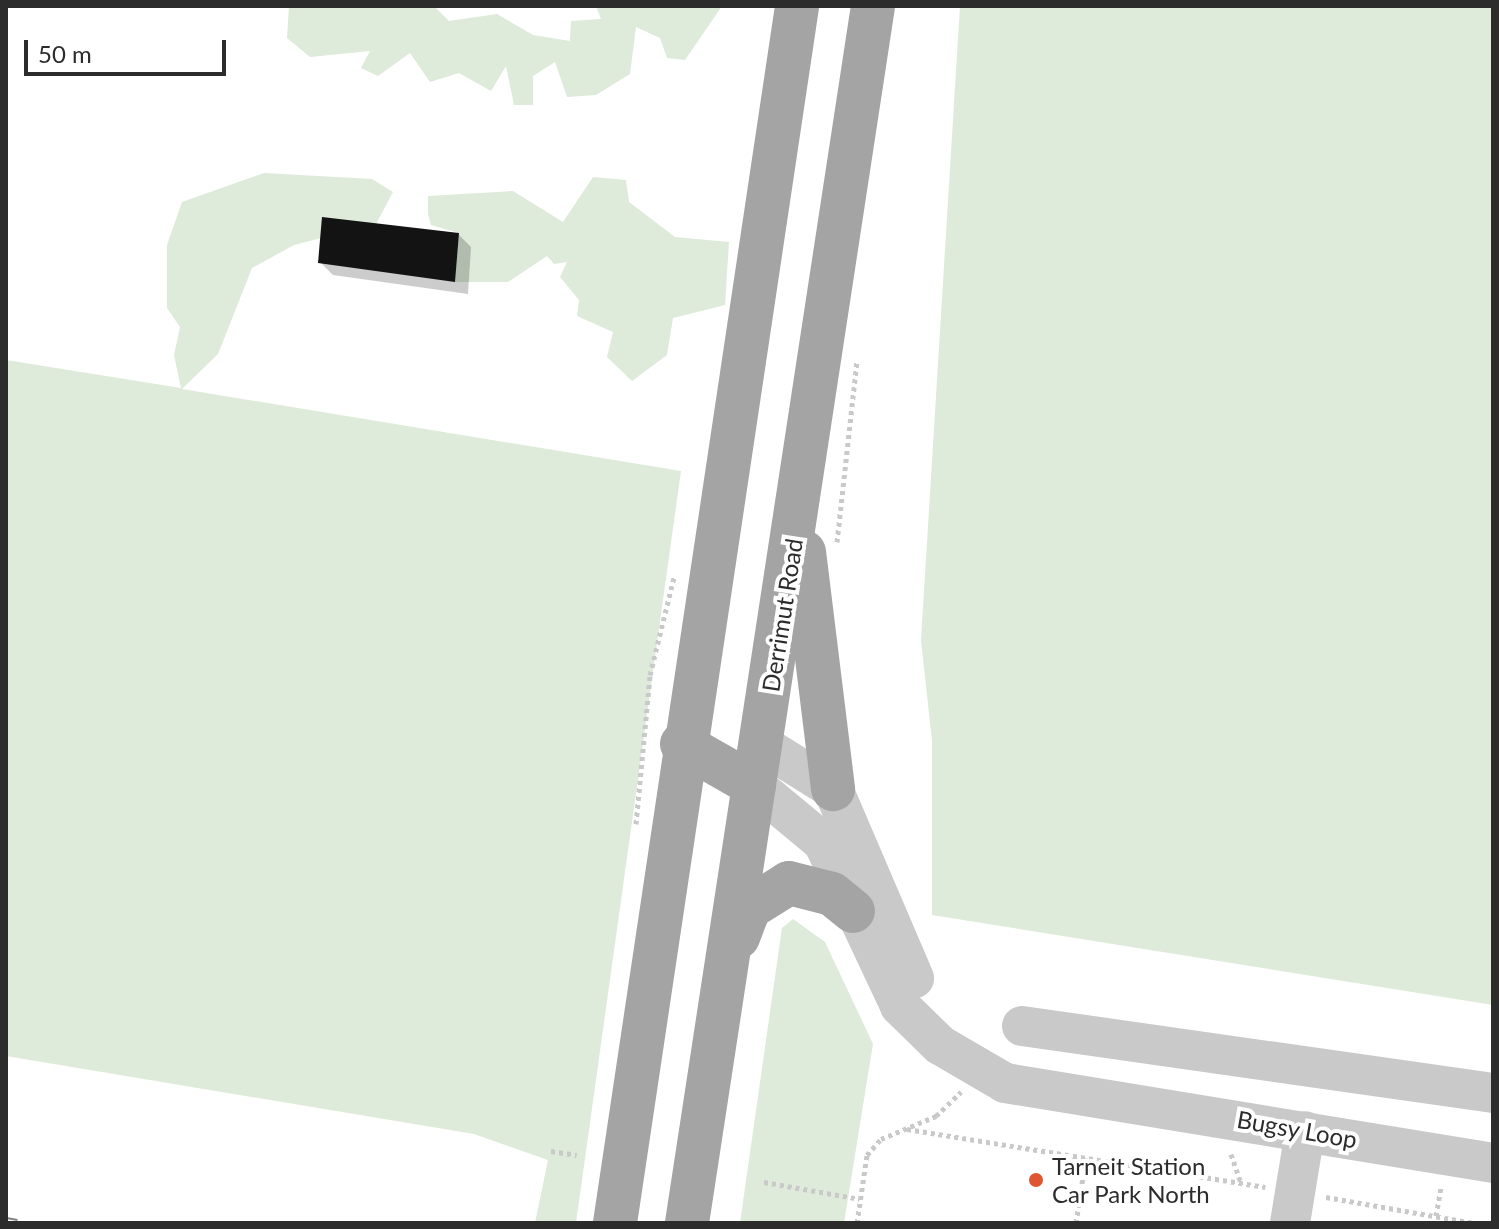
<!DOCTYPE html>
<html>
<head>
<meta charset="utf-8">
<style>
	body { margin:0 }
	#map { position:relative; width:1499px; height:1229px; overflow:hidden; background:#fff; font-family:Lato,sans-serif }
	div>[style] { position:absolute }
	.green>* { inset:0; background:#deeada }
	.shadow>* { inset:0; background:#0003 }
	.building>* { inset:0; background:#131313 }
	.path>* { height:5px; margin-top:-2.5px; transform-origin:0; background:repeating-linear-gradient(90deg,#c9c9c9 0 4px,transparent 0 8px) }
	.minor>* { height:40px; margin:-20px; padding:0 20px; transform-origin:20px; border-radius:20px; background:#c9c9c9 }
	.major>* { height:44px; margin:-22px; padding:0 22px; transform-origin:22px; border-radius:22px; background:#a4a4a4 }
	.rail>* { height:9px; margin-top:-4.5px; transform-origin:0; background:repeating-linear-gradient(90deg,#fff 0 18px,#818181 0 36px); box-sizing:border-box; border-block:2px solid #818181 }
	.dots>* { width:22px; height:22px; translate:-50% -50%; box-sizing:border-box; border:4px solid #fff; border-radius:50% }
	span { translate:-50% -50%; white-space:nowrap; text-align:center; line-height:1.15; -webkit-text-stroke:8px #fff; paint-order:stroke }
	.street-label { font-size:24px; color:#2c2c2c }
	.poi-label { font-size:24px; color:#2c2c2c }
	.left { translate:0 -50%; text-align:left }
	.frame { position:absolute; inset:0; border:8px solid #2c2c2c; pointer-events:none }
	.scale { position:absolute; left:24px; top:40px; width:202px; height:36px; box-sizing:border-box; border:4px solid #2c2c2c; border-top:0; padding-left:10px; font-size:24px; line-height:28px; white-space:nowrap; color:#2c2c2c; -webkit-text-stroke:6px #fff; paint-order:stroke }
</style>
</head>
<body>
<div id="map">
	<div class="green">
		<i style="clip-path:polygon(289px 6px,434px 6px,449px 21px,497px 14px,533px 35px,570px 41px,571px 21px,601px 19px,596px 6px,722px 6px,685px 60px,667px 58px,660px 38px,636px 27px,630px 74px,596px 95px,567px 97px,555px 62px,533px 76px,533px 105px,514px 105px,506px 66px,491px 91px,459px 73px,430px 82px,410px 53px,378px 76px,361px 68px,370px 51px,310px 57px,287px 38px)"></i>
		<i style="clip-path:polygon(960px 6px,1493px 6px,1493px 1005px,932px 915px,932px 741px,921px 640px)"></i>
		<i style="clip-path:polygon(264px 173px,372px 179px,393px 192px,376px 224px,294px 245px,252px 268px,218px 354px,182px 389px,681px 471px,576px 1223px,535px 1223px,548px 1160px,474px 1134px,6px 1056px,6px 360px,181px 388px,174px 355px,180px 327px,167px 308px,167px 245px,182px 202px)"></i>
		<i style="clip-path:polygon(593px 177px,626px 180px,629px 202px,675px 237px,729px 242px,725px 305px,673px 318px,667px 355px,632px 381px,607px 357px,613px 332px,577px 316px,579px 300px,560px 277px,567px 262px,554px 264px,547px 256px,508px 282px,455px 282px,459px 233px,431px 225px,428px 214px,428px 196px,513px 191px,563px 222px)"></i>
		<i style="clip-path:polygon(793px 919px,825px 942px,873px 1044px,844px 1223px,740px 1223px,782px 928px)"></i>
	</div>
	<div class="shadow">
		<i style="clip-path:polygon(458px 234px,471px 247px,468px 294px,333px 275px,320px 262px)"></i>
	</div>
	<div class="building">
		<i style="clip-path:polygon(322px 217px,459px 233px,455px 282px,318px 263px)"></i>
	</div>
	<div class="path">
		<i style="left:837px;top:542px;width:182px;rotate:-83.7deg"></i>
		<i style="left:636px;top:824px;width:150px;rotate:-84.6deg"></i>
		<i style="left:650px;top:675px;width:101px;rotate:-76.2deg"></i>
		<i style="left:907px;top:1129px;width:363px;rotate:9.2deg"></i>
		<i style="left:551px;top:1151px;width:26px;rotate:9deg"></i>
		<i style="left:1231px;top:1154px;width:31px;rotate:71deg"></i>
		<i style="left:764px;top:1182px;width:97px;rotate:10deg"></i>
		<i style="left:1326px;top:1197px;width:150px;rotate:10deg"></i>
		<i style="left:1436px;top:1216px;width:28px;rotate:-80deg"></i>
		<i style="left:857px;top:1223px;width:69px;rotate:-81.6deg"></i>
		<i style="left:867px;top:1155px;width:21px;rotate:-49deg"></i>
		<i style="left:881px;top:1139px;width:60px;rotate:-22.7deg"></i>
		<i style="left:936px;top:1116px;width:35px;rotate:-44deg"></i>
		<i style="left:1076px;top:1223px;width:66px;rotate:-81.3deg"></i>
	</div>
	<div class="minor">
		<i style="left:761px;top:744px;width:85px;rotate:32deg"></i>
		<i style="left:833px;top:789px;width:206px;rotate:66.8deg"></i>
		<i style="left:754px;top:785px;width:89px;rotate:39.6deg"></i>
		<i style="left:823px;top:842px;width:181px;rotate:64.8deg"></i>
		<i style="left:900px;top:1006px;width:56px;rotate:44.3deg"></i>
		<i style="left:940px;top:1045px;width:75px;rotate:30.3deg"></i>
		<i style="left:1005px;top:1083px;width:495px;rotate:9.3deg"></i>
		<i style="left:1022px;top:1026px;width:476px;rotate:8.1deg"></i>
		<i style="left:1290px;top:1223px;width:93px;rotate:-80.7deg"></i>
	</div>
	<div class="major">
		<i style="left:804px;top:552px;width:239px;rotate:83deg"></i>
		<i style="left:682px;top:744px;width:83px;rotate:29.7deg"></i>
		<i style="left:738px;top:937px;width:31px;rotate:-69deg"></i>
		<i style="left:749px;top:908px;width:47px;rotate:-32deg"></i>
		<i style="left:789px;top:883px;width:44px;rotate:14.3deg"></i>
		<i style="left:832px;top:894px;width:27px;rotate:39deg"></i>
		<i style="left:615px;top:1223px;width:1231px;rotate:-81.49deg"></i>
		<i style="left:687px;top:1223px;width:1231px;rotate:-81.31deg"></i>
	</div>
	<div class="rail">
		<i style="left:6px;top:1221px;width:11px;rotate:10deg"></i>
	</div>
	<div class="dots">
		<i style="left:1036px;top:1180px;background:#e05632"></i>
	</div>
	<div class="street-label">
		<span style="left:782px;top:615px;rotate:-81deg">Derrimut Road</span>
		<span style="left:1297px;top:1129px;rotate:10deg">Bugsy Loop</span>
	</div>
	<div class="poi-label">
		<span class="left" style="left:1052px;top:1180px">Tarneit Station<br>Car Park North</span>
	</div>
	<div class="frame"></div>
	<div class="scale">50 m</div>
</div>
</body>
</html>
